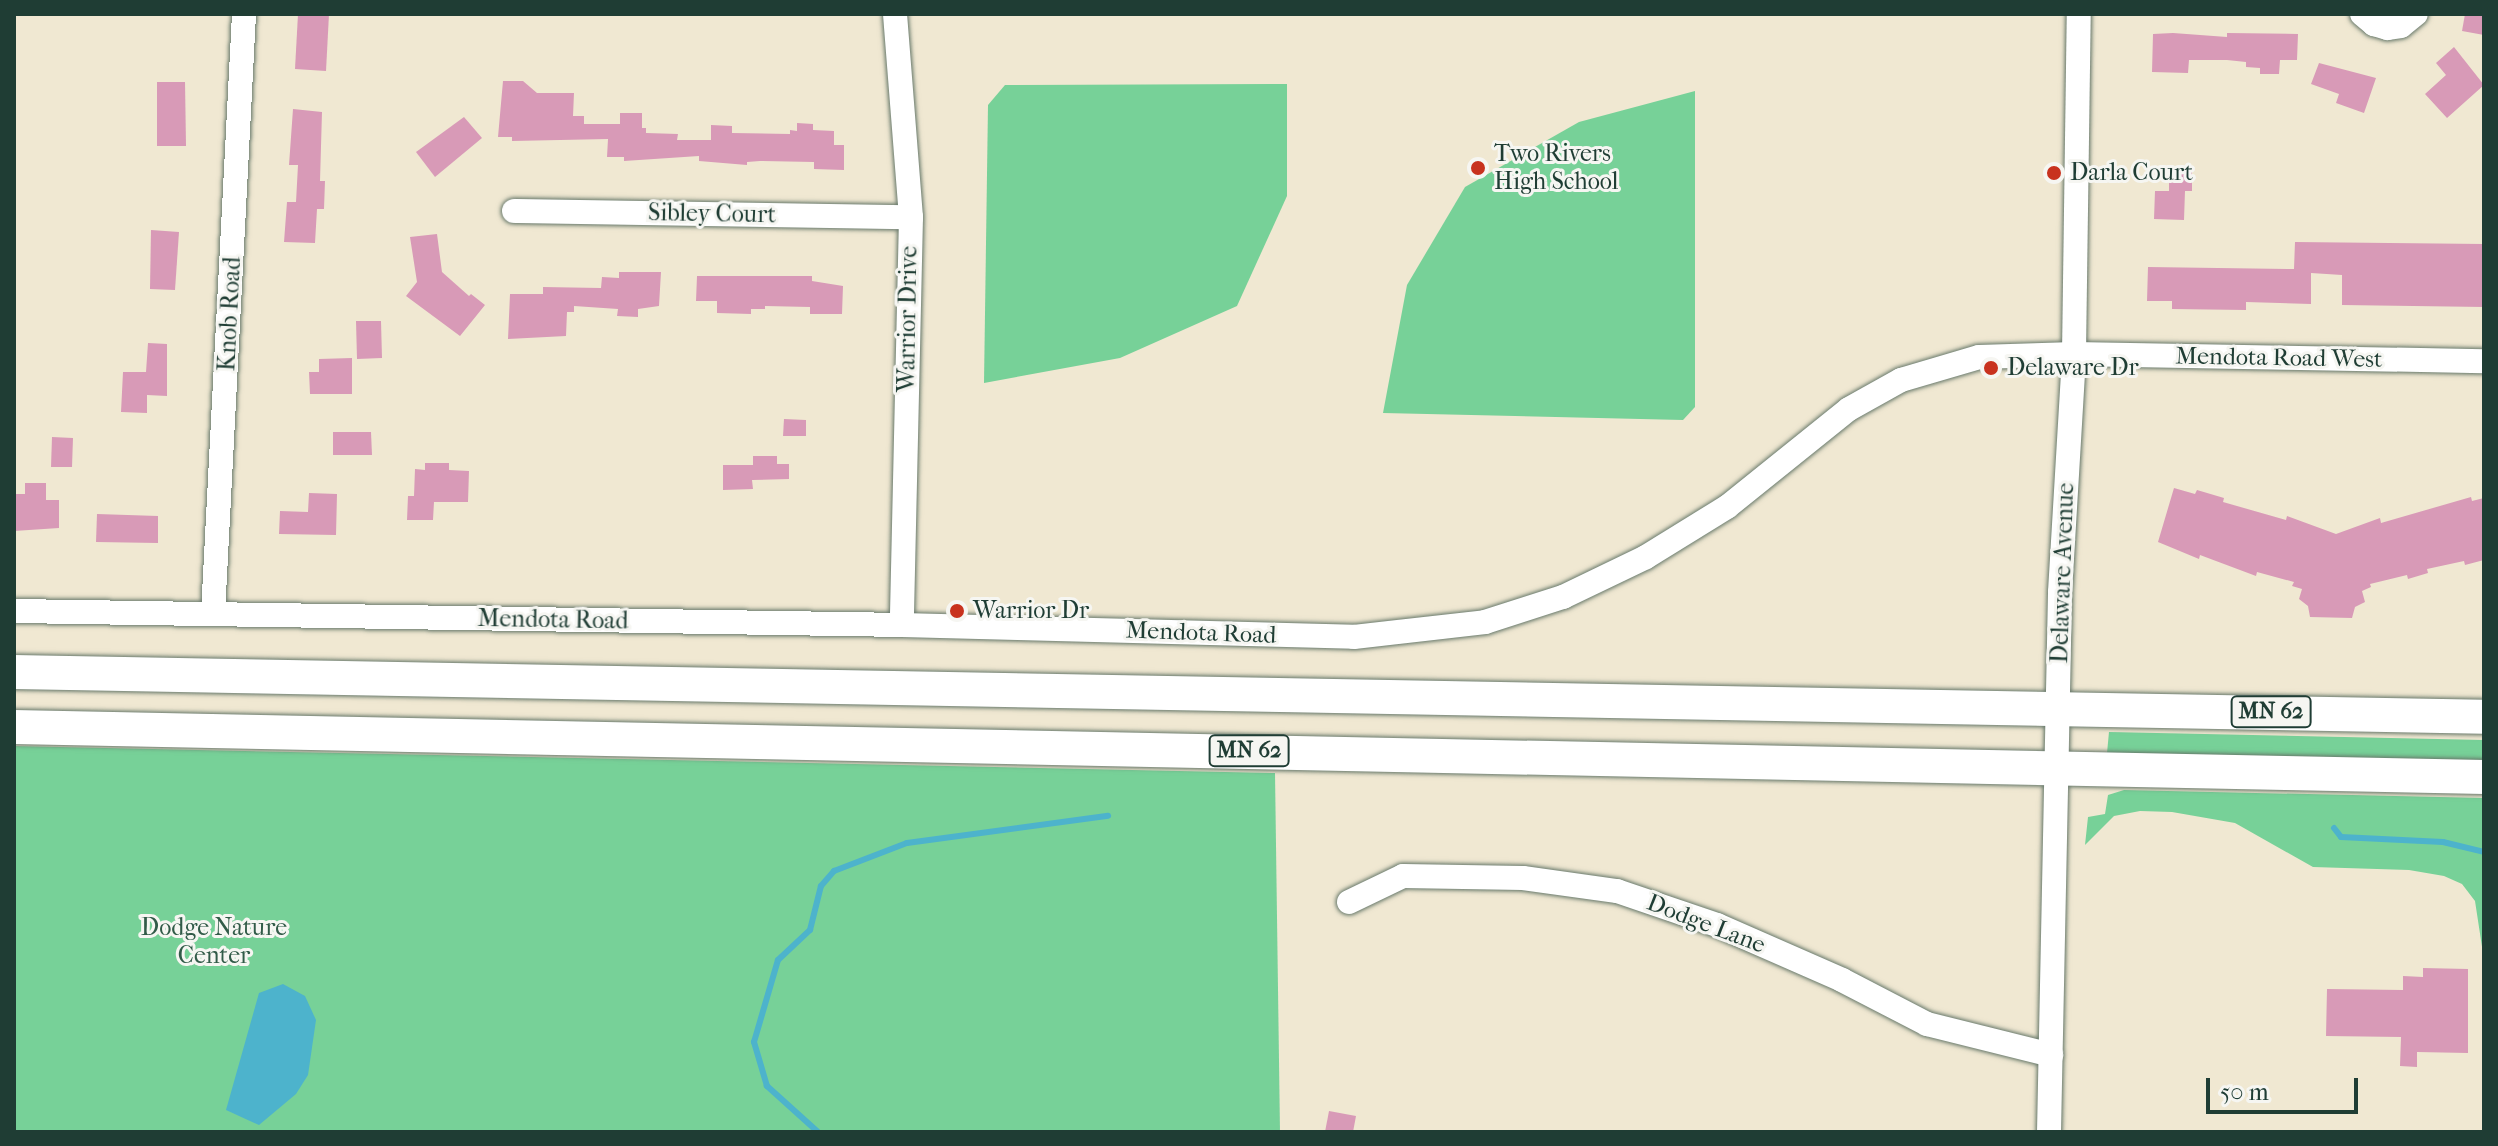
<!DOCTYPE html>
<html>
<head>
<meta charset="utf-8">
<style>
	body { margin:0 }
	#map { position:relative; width:2498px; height:1146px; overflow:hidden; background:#f0e8d2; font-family:"IM FELL French Canon",serif }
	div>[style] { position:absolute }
	.green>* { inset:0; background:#77d198 }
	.water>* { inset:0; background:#4db3cc }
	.stream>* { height:6px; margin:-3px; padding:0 3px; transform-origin:3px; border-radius:3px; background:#4db3cc }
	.building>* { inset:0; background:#d89ab7 }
	.roads { filter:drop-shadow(0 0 2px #68796b) drop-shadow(0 0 2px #68796b) }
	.minor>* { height:24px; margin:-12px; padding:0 12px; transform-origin:12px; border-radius:12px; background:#fff }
	.highway>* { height:34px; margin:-17px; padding:0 17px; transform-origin:17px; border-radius:17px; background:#fff }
	.dots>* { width:22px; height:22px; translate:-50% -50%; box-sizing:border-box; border:4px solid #f6f6f2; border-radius:50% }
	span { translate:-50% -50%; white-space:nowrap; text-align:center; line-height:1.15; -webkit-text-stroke:6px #f6f6f2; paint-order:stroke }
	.shield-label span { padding:2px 6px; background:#f6f6f2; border:2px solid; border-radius:6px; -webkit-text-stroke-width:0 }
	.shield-label { font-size:22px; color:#1f3d34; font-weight:700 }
	.poi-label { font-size:24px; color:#1f3d34 }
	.left { translate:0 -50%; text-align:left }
	.street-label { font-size:24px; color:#1f3d34 }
	.park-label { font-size:24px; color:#315b48 }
	.frame { position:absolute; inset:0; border:16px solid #1f3d34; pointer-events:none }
	.scale { position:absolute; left:2206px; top:1078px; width:152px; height:36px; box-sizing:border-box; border:4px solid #1f3d34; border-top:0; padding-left:10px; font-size:24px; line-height:28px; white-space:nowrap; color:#1f3d34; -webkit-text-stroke:6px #f6f6f2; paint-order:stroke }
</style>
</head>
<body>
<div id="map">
	<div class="green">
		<i style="clip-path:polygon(1287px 84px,1287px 196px,1237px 306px,1120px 358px,984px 383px,988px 105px,1005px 85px)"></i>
		<i style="clip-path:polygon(1695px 91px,1695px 407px,1683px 420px,1383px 413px,1407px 285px,1465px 187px,1579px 122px)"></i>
		<i style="clip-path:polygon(2109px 732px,2484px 740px,2484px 762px,2107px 753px)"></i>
		<i style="clip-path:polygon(14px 746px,1275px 773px,1280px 1132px,14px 1132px)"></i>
		<i style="clip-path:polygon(2124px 790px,2484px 798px,2484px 960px,2475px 901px,2462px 884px,2444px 876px,2409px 870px,2313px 867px,2235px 823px,2172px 812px,2140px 811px,2114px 816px,2085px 845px,2088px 817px,2105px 814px,2108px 795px)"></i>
	</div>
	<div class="water">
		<i style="clip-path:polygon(283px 984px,305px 996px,316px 1020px,308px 1075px,296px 1094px,259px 1125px,226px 1110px,259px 993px)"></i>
	</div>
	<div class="stream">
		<i style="left:2334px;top:828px;width:11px;rotate:52deg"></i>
		<i style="left:2341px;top:837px;width:102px;rotate:2.8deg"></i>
		<i style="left:2443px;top:842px;width:42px;rotate:13.7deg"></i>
		<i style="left:818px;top:1132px;width:69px;rotate:-138deg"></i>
		<i style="left:767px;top:1086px;width:46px;rotate:-106.5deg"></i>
		<i style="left:754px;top:1042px;width:85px;rotate:-73.7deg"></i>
		<i style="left:778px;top:960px;width:44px;rotate:-43.2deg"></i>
		<i style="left:810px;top:930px;width:45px;rotate:-76deg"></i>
		<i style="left:821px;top:886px;width:20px;rotate:-49deg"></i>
		<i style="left:834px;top:871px;width:78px;rotate:-21deg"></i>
		<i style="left:907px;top:843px;width:203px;rotate:-7.7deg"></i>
	</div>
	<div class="building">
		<i style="clip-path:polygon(298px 14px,329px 14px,326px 71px,295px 69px)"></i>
		<i style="clip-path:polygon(2465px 14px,2484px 14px,2484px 35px,2462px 31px)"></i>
		<i style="clip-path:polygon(2173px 33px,2227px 37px,2227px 33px,2298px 34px,2297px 60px,2280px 60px,2279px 74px,2260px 74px,2260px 68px,2246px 67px,2246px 62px,2227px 60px,2189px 60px,2188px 73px,2152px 72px,2153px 34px)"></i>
		<i style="clip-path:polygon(2454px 47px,2484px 85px,2447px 118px,2425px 94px,2446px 75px,2436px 63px)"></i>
		<i style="clip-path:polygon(2319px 63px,2376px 78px,2364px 113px,2336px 103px,2339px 94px,2311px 84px)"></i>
		<i style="clip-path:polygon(503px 81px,523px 81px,537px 93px,574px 93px,573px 116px,584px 116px,584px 124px,620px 124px,620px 113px,642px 113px,642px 128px,646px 128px,646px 133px,678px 134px,677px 140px,711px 140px,711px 125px,732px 126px,732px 133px,790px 134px,790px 130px,797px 131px,797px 123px,813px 124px,813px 130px,834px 131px,834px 145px,844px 145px,844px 170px,814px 169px,814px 162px,760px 161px,747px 162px,747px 165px,699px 161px,699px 156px,624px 161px,624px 157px,607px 157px,608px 139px,512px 141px,512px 137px,498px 137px)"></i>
		<i style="clip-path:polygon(157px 82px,185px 82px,186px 146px,157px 146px)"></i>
		<i style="clip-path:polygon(293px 109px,322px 112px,320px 181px,325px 181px,324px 209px,317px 209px,315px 243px,284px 242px,287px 202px,296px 202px,298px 165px,289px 165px)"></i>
		<i style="clip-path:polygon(464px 117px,482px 138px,435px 177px,416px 152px)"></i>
		<i style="clip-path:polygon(2169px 168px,2192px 168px,2192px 191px,2185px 191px,2184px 220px,2154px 219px,2155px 191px,2169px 191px)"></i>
		<i style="clip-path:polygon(151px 230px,179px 232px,175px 290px,150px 289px)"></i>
		<i style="clip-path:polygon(437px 234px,442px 272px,469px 296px,471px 294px,485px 305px,460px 336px,406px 296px,417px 282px,410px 237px)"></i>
		<i style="clip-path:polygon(2295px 242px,2484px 244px,2484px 307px,2342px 305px,2342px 275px,2311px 273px,2311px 304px,2246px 302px,2246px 310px,2172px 309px,2172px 301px,2147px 301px,2148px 267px,2294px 269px)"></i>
		<i style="clip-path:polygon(619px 272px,661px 272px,659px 306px,638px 309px,638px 317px,617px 316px,618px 309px,574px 306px,574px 312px,567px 312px,566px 336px,508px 339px,510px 294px,543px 294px,543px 287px,601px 288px,602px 277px,619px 278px)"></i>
		<i style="clip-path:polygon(697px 276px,812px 276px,812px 281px,843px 286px,842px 314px,810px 314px,810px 307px,765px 306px,765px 309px,751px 309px,751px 314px,717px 313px,717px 301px,696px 301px)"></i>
		<i style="clip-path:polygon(356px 321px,381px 321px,382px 358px,357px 359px)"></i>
		<i style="clip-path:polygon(148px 343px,167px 344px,167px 396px,147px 395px,147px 413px,121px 412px,123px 372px,146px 372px)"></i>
		<i style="clip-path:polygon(352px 358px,352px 394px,310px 394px,309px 372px,319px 372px,319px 359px)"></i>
		<i style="clip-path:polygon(784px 419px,806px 420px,806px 436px,783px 436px)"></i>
		<i style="clip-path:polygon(333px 432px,371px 432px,372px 455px,333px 455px)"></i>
		<i style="clip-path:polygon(52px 437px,73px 438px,72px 467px,51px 467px)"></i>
		<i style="clip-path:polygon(753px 456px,777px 456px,777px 464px,789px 464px,789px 479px,752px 480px,753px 489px,723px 490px,723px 465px,753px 465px)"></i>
		<i style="clip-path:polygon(425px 463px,449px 463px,449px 470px,469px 471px,468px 502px,434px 502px,433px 520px,407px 520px,408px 496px,414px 496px,415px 469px,425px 470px)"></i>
		<i style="clip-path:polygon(25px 483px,46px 483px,46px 500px,59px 500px,59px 528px,14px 531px,14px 494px,25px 494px)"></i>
		<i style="clip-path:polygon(2174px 488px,2195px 494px,2197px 490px,2224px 498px,2223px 502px,2286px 520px,2287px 516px,2336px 534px,2380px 518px,2381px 523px,2471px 497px,2472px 501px,2484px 498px,2484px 560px,2465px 565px,2464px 561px,2427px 569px,2428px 573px,2408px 579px,2407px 575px,2370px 584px,2371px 587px,2362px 591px,2365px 602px,2355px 607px,2352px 618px,2310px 617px,2308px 606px,2299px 599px,2302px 589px,2292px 586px,2294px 582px,2257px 572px,2256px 576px,2200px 555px,2199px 559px,2158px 542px)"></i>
		<i style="clip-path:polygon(309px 493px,337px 494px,336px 535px,279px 534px,280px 511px,308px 512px)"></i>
		<i style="clip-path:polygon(97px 514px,158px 516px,158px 543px,96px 542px)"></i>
		<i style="clip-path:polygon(2423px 968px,2468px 969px,2468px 1053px,2417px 1052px,2417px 1067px,2400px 1066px,2401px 1037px,2326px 1036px,2327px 989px,2403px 990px,2403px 976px,2423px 977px)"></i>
		<i style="clip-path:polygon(1329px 1111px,1356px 1116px,1353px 1132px,1325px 1132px)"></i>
	</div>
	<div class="roads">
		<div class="minor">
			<i style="left:895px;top:14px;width:204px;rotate:85.5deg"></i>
			<i style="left:911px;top:217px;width:408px;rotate:91.3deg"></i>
			<i style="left:2362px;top:14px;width:16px;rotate:40deg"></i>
			<i style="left:2374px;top:24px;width:14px;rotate:17deg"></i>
			<i style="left:2387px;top:28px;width:14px;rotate:-8deg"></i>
			<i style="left:2401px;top:26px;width:19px;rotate:-39deg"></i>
			<i style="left:514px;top:211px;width:397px;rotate:0.9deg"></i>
			<i style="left:14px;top:611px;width:888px;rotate:0.9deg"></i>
			<i style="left:902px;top:625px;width:452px;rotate:1.5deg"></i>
			<i style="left:1354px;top:637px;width:132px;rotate:-6.5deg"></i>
			<i style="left:1485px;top:622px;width:82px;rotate:-17.8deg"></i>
			<i style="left:1563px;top:597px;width:92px;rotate:-25.7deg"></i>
			<i style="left:1646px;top:557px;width:95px;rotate:-31.7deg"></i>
			<i style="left:1727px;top:507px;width:156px;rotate:-38.8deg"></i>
			<i style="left:1849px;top:409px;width:60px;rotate:-29.1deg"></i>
			<i style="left:1901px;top:380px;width:81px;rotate:-16.4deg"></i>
			<i style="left:1979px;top:357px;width:95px;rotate:-1.8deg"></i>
			<i style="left:2074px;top:354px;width:410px;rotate:1deg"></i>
			<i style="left:213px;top:614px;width:601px;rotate:-87.04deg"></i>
			<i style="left:1349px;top:902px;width:60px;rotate:-25.7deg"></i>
			<i style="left:1403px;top:876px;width:120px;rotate:1deg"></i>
			<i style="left:1523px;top:878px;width:95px;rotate:7.9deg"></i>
			<i style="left:1617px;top:891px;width:106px;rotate:18.8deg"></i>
			<i style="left:1717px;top:925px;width:137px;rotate:23.7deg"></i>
			<i style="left:1842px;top:980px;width:96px;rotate:27.4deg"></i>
			<i style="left:1927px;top:1024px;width:128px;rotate:14deg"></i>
			<i style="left:2049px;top:1132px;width:540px;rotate:-88.83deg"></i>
			<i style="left:2060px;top:592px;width:238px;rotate:-86.6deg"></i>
			<i style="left:2074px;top:354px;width:340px;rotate:-89.2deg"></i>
		</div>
		<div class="highway">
			<i style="left:14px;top:672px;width:2470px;rotate:1.04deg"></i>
			<i style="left:14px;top:727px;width:2471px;rotate:1.16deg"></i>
		</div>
	</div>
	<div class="dots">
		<i style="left:1478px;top:168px;background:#c8321e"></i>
		<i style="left:2054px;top:173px;background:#c8321e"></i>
		<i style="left:1991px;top:368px;background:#c8321e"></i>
		<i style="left:957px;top:611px;background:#c8321e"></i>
	</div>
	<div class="shield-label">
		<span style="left:2271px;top:712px">MN 62</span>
		<span style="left:1249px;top:751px">MN 62</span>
	</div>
	<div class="poi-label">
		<span class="left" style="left:1494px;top:168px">Two Rivers<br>High School</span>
		<span class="left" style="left:2070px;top:173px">Darla Court</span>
		<span class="left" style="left:2007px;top:368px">Delaware Dr</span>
		<span class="left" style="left:973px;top:611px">Warrior Dr</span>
	</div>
	<div class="street-label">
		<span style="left:712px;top:214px;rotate:1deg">Sibley Court</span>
		<span style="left:230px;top:314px;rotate:-87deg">Knob Road</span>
		<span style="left:908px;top:319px;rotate:-89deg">Warrior Drive</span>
		<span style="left:2279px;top:358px;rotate:1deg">Mendota Road West</span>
		<span style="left:2063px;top:573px;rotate:-88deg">Delaware Avenue</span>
		<span style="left:553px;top:620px;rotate:1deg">Mendota Road</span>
		<span style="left:1201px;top:633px;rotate:2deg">Mendota Road</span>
		<span style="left:1706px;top:924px;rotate:21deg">Dodge Lane</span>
	</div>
	<div class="park-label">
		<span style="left:214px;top:942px">Dodge Nature<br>Center</span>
	</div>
	<div class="frame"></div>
	<div class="scale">50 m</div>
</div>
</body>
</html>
